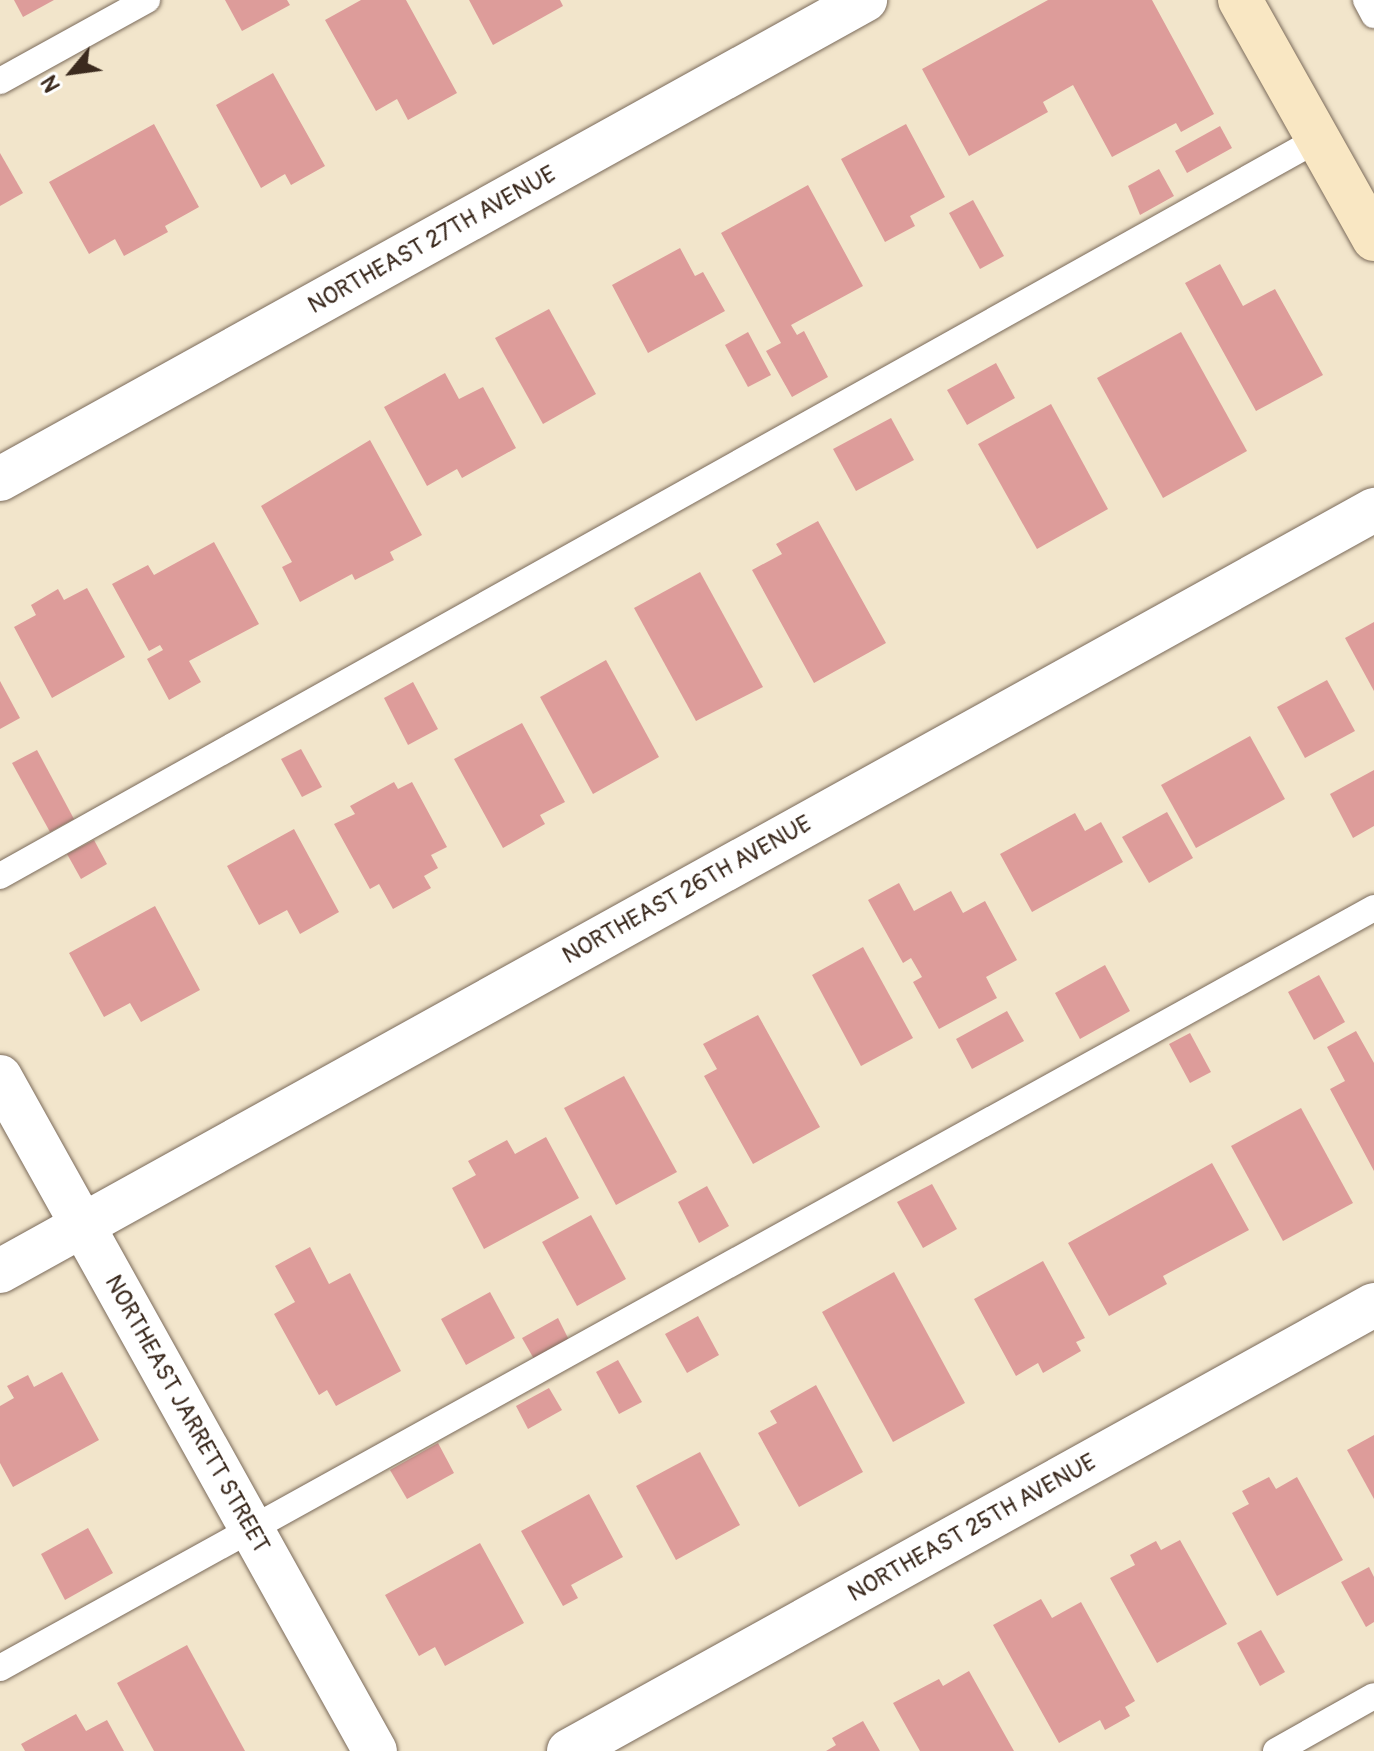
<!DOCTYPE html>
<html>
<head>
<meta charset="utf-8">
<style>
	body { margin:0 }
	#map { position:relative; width:1374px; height:1751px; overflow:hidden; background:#f2e5cb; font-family:Pangolin,sans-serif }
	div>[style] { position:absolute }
	.building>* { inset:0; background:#dd9c9a }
	.roads { filter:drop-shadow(0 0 2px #7b6b5b) drop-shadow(0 0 2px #7b6b5b) }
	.lane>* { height:26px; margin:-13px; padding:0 13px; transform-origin:13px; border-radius:13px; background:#fff }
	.street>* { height:44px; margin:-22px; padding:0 22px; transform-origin:22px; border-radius:22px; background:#fff }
	.secondary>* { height:44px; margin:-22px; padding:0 22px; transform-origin:22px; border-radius:22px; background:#f9e7c3 }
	span { translate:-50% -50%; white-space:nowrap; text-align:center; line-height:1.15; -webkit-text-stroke:7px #fff; paint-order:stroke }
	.street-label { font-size:24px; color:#3b2a1e }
	.north { position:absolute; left:32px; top:32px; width:80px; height:80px; -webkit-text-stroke:6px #fff; paint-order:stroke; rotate:241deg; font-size:22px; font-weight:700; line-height:32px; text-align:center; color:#3b2a1e }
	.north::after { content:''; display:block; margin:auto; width:28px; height:36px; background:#3b2a1e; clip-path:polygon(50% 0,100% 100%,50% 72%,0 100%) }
</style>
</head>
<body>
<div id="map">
	<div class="building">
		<i style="clip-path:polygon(14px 0,54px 0,23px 17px)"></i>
		<i style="clip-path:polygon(225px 0,287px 0,290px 5px,242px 31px)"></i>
		<i style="clip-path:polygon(361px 0,406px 0,457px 93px,408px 120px,397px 99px,376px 111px,325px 20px)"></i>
		<i style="clip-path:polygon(469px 0,560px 0,563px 6px,493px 45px)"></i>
		<i style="clip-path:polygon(1048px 0,1152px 0,1214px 114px,1181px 132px,1176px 123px,1112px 157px,1073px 85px,1043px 102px,1048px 112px,969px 156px,922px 69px)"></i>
		<i style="clip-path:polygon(273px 73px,325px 166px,291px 185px,285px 174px,261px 188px,216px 105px)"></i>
		<i style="clip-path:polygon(154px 124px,199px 207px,165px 226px,168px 232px,124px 256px,115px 239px,89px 254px,49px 182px)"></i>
		<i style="clip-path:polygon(906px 124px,945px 197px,910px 216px,915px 226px,885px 242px,841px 159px)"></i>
		<i style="clip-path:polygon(1220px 126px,1232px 148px,1187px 173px,1175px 151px)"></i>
		<i style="clip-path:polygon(0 153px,23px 193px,0 206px)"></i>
		<i style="clip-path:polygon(1159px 169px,1174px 196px,1140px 215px,1128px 186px)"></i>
		<i style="clip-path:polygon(808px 185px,863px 286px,791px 325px,797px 335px,804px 331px,828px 377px,792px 397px,766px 351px,781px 343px,721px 233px)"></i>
		<i style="clip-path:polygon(973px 200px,1004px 256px,980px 269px,949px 213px)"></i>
		<i style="clip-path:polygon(680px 248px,695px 276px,703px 272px,725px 311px,648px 353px,612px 285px)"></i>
		<i style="clip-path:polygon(1220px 264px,1243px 306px,1275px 289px,1323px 375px,1256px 411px,1185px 283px)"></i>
		<i style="clip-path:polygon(549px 309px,596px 394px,543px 424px,495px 338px)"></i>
		<i style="clip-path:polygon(748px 332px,771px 375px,748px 387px,725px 345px)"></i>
		<i style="clip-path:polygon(1181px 332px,1247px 451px,1163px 498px,1097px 378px)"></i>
		<i style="clip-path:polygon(996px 363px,1015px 398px,967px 425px,947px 390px)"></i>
		<i style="clip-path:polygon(445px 373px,459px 399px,483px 387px,516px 448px,462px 478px,457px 469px,427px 486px,384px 407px)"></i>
		<i style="clip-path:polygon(1051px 404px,1108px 509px,1037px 549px,978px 444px)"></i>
		<i style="clip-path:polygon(891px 418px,914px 460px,856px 491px,833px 449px)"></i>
		<i style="clip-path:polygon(370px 440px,422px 535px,390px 552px,394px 560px,355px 580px,352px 574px,300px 602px,282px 567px,292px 562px,261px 506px)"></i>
		<i style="clip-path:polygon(818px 521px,886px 643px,814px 683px,752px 570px,782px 554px,776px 544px)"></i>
		<i style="clip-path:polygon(214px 542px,259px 624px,189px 661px,201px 682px,169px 700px,147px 659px,163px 650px,160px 645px,149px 651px,112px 584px,148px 565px,154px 575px)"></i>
		<i style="clip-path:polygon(700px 572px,763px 687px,696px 721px,634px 608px)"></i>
		<i style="clip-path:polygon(87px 588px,125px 657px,52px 698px,14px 627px,36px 615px,31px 605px,58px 589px,64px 600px)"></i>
		<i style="clip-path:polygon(1374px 622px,1374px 691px,1345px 638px)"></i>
		<i style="clip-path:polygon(606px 660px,659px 757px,593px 794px,540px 697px)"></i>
		<i style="clip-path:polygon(1327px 680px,1355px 731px,1305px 758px,1277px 707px)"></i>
		<i style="clip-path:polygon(0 681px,20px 718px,0 729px)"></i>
		<i style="clip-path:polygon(413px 682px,438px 729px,408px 745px,384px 698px)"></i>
		<i style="clip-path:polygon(522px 723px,565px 802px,540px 815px,545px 824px,503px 848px,454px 759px)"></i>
		<i style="clip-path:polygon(1250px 736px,1285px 799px,1196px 848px,1161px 785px)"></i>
		<i style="clip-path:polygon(301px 749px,322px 787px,302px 797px,281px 759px)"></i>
		<i style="clip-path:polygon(37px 750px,74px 819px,50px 832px,12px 763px)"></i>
		<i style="clip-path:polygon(1374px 770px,1374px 826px,1353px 838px,1330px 794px)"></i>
		<i style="clip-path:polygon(394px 782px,398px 789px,412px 782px,447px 847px,431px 855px,438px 868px,424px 876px,431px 888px,393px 909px,379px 884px,370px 889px,334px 824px,355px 814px,350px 806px)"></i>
		<i style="clip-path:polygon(1167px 812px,1193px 858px,1149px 883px,1122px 837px)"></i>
		<i style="clip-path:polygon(1075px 813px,1085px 831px,1101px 822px,1123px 862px,1032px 912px,1000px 854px)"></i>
		<i style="clip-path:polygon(294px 829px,339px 912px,300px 934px,287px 910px,259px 925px,227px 866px)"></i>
		<i style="clip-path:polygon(94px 840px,107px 864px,81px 879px,67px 854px)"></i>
		<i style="clip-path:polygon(899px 883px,914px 911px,951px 891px,963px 913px,985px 901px,1017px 960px,986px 977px,997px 998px,939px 1029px,913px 982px,922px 977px,911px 958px,903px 963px,868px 900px)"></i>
		<i style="clip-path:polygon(155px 906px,200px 990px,141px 1022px,130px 1003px,104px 1017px,69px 953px)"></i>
		<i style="clip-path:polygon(863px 947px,913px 1038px,861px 1066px,812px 975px)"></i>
		<i style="clip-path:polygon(1105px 965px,1130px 1011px,1080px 1039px,1055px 993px)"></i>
		<i style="clip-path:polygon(1319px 975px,1345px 1022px,1314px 1040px,1288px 992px)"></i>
		<i style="clip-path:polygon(1007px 1011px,1024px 1041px,972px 1069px,956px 1039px)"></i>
		<i style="clip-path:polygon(758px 1015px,820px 1127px,753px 1164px,704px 1076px,717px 1069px,703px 1044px)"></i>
		<i style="clip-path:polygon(1356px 1031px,1374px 1063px,1374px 1171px,1330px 1089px,1345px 1081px,1327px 1047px)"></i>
		<i style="clip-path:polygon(1190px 1033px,1211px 1072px,1190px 1083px,1169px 1044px)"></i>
		<i style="clip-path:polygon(624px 1076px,677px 1172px,616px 1205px,564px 1108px)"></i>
		<i style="clip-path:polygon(1301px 1108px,1353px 1203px,1283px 1241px,1231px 1146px)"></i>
		<i style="clip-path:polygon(546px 1137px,579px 1198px,484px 1249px,452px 1188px,476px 1175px,468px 1161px,507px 1140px,515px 1154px)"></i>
		<i style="clip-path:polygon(1212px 1163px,1249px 1230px,1163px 1276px,1167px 1284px,1109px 1316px,1068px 1243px)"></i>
		<i style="clip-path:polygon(932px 1184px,957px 1229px,923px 1248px,897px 1202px)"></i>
		<i style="clip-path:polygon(707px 1186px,729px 1226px,699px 1243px,678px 1202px)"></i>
		<i style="clip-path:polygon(591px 1215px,626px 1279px,577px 1306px,542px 1242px)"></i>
		<i style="clip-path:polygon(310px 1247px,329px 1284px,350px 1273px,401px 1371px,336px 1406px,327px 1390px,319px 1395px,274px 1314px,295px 1302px,275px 1266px)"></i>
		<i style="clip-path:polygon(1043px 1261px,1085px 1338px,1076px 1342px,1081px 1351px,1043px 1373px,1038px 1363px,1016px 1376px,974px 1299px)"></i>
		<i style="clip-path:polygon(894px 1272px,965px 1403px,893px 1442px,822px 1312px)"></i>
		<i style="clip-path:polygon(490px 1292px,515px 1338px,466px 1365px,441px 1319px)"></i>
		<i style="clip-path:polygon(698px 1316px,719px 1355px,687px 1373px,665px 1334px)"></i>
		<i style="clip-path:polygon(558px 1318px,569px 1340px,534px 1359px,522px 1338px)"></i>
		<i style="clip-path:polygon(618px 1360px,642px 1402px,619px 1414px,596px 1372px)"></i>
		<i style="clip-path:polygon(62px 1372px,99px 1440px,13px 1487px,0 1463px,0 1406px,14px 1398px,7px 1386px,28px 1375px,34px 1387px)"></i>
		<i style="clip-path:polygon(816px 1385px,863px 1472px,799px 1507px,758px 1433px,777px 1423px,770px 1411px)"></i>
		<i style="clip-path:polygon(549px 1388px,562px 1410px,528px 1429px,516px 1406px)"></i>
		<i style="clip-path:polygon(1374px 1435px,1374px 1499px,1347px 1450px)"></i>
		<i style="clip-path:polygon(438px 1443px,454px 1473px,407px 1499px,390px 1470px)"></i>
		<i style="clip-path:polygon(700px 1452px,740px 1525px,676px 1560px,636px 1486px)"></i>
		<i style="clip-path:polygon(1269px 1477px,1276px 1489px,1297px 1477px,1343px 1560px,1277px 1596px,1232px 1513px,1249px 1504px,1242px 1491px)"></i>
		<i style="clip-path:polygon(589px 1494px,623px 1557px,571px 1585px,578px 1598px,563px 1606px,521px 1531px)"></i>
		<i style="clip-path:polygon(88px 1528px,113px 1573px,65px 1600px,41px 1554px)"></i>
		<i style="clip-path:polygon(1180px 1540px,1227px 1624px,1157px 1663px,1110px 1578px,1135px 1565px,1130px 1555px,1156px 1541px,1161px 1550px)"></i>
		<i style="clip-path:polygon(480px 1543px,524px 1623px,445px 1666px,435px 1647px,419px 1656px,385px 1595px)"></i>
		<i style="clip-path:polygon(1369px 1567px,1374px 1577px,1374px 1622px,1366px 1627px,1341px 1582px)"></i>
		<i style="clip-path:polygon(1041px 1599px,1052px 1618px,1081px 1602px,1135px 1701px,1125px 1707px,1130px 1716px,1105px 1730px,1100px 1720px,1059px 1743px,993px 1625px)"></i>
		<i style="clip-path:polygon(1261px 1630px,1285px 1672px,1260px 1686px,1237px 1643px)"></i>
		<i style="clip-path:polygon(187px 1645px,245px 1751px,154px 1751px,117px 1683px)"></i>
		<i style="clip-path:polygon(969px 1671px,1014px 1751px,920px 1751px,893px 1703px,939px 1679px,943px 1686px)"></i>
		<i style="clip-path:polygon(76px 1714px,86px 1731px,107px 1720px,124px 1751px,25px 1751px,21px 1744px)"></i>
		<i style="clip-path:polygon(863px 1721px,880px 1751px,826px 1751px,836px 1745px,832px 1738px)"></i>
	</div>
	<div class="roads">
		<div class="lane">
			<i style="left:1366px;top:0;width:17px;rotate:62deg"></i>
			<i style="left:0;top:81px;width:168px;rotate:-28.9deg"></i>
			<i style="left:0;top:876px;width:1510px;rotate:-29.21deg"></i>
			<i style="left:0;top:1668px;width:1570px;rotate:-28.95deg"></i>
			<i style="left:1276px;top:1751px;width:112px;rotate:-29.3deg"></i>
		</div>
		<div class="street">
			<i style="left:0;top:479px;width:989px;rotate:-28.98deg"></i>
			<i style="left:0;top:1077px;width:771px;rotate:60.91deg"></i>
			<i style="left:0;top:1271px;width:1571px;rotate:-28.98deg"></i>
			<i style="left:569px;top:1751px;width:920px;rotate:-28.99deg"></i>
		</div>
		<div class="secondary">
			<i style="left:1240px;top:0;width:274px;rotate:60.7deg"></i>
		</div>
	</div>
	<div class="street-label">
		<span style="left:432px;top:240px;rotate:-29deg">NORTHEAST 27TH AVENUE</span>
		<span style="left:687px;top:890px;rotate:-29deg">NORTHEAST 26TH AVENUE</span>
		<span style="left:187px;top:1414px;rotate:61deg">NORTHEAST JARRETT STREET</span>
		<span style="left:972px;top:1528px;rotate:-29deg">NORTHEAST 25TH AVENUE</span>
	</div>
	<div class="north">N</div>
</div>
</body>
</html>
